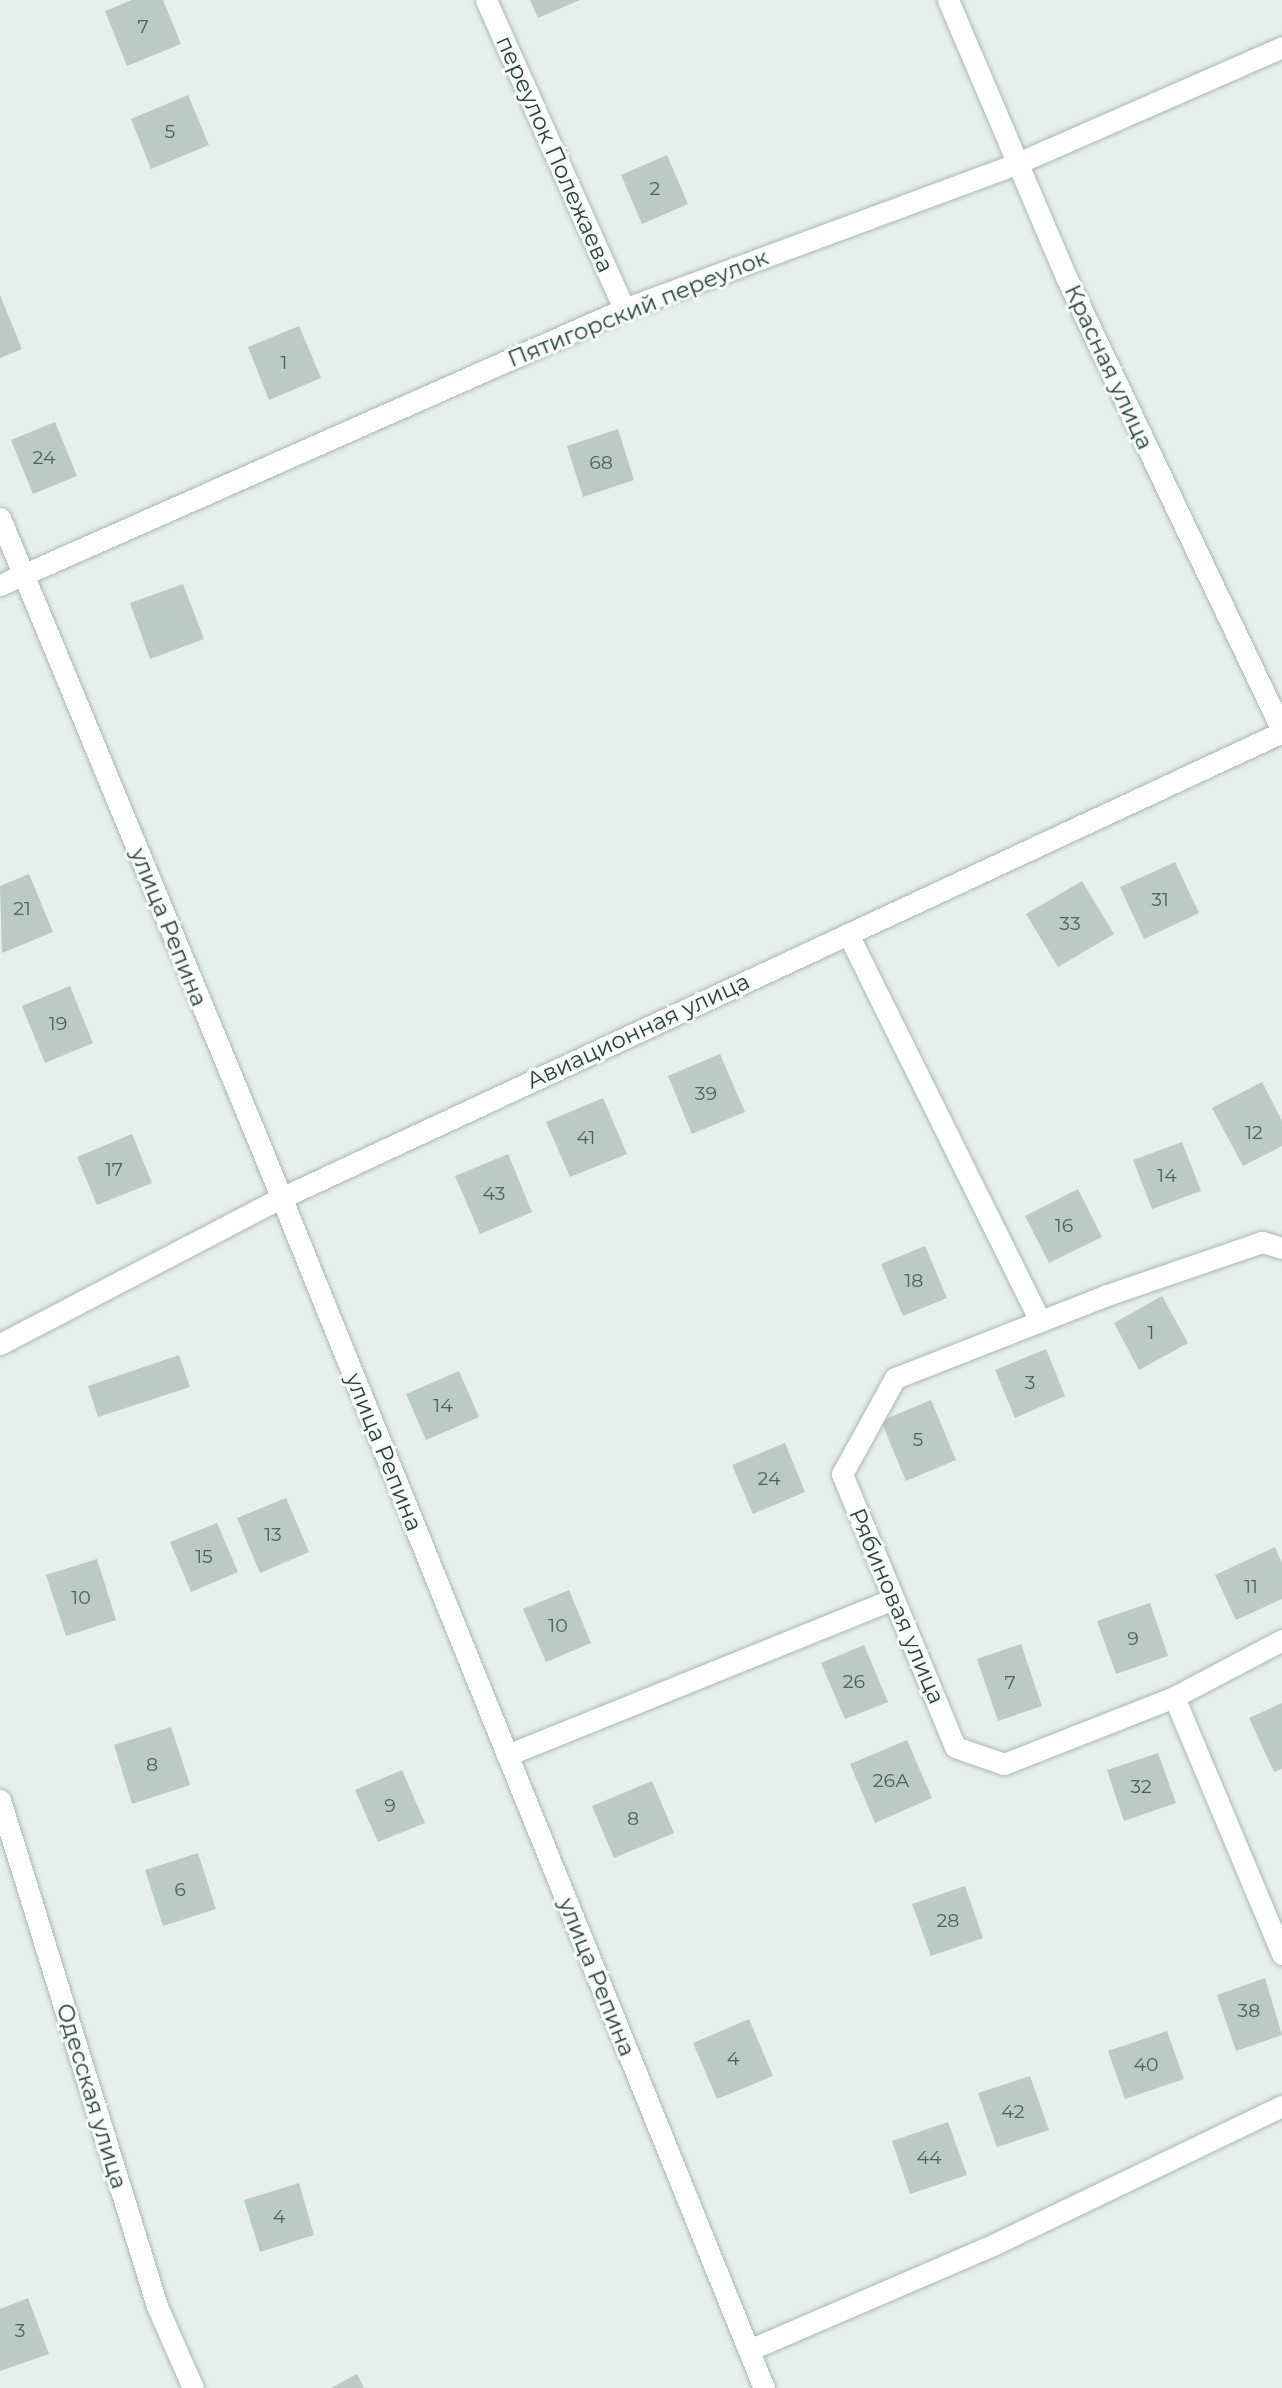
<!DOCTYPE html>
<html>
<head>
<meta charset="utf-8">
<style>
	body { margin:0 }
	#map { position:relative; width:1282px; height:2388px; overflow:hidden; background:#e6efeb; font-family:Montserrat,sans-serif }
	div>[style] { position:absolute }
	.building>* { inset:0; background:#bbcac4 }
	.roads { filter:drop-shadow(0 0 2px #a8b8b2) drop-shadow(0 0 2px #a8b8b2) }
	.street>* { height:21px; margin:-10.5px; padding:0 10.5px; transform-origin:10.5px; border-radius:10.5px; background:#fff }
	span { translate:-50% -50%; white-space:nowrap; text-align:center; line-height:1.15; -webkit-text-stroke:6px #f7fbf9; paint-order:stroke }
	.number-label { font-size:19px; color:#4a645c }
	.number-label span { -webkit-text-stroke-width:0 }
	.street-label { font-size:23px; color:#24423a }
</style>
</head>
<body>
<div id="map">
	<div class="building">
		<i style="clip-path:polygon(132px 0,163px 0,181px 44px,127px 66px,105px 11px)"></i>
		<i style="clip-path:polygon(530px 0,580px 0,538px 18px)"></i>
		<i style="clip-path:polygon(188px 95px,209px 145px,151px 169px,131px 119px)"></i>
		<i style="clip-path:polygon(667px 155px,688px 204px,642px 224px,621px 175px)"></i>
		<i style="clip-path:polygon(0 295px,22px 349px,0 358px)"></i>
		<i style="clip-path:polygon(299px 326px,321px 378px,269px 400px,248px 347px)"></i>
		<i style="clip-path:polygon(55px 422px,77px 476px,33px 494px,11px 440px)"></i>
		<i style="clip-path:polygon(618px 429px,634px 480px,583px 497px,567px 446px)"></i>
		<i style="clip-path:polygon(183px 584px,204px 639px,150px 659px,130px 603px)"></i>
		<i style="clip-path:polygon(1175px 862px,1199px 913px,1144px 939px,1120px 887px)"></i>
		<i style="clip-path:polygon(29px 874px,53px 932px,2px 953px,0 886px)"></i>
		<i style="clip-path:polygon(1082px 881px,1114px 934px,1058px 967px,1026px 914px)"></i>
		<i style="clip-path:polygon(70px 986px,93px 1043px,45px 1063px,22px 1006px)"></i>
		<i style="clip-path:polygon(720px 1054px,745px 1112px,692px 1134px,668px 1076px)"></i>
		<i style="clip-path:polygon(1262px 1082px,1282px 1121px,1282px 1146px,1243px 1166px,1212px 1108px)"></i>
		<i style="clip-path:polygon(603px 1098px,627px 1154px,570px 1177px,546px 1122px)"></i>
		<i style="clip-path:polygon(132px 1134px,152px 1183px,97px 1205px,77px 1157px)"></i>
		<i style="clip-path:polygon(1182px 1142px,1201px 1191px,1152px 1209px,1133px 1160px)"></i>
		<i style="clip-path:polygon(508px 1154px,532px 1212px,480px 1234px,455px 1176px)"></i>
		<i style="clip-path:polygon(1078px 1189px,1102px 1237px,1049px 1263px,1025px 1216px)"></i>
		<i style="clip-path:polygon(925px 1246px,947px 1298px,903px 1316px,881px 1264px)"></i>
		<i style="clip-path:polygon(1162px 1296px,1188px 1343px,1139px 1370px,1114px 1323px)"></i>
		<i style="clip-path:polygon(1046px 1349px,1065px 1396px,1015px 1418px,995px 1370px)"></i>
		<i style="clip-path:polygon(179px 1355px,190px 1387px,98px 1417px,88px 1386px)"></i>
		<i style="clip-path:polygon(459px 1371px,479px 1417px,426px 1440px,406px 1394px)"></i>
		<i style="clip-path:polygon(931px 1400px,956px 1460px,906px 1481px,881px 1421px)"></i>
		<i style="clip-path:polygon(785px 1443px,805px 1492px,753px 1514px,732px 1465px)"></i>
		<i style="clip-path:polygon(286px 1498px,309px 1552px,260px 1573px,237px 1518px)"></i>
		<i style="clip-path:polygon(217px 1523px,238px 1572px,191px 1592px,170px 1542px)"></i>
		<i style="clip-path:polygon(1275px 1547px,1282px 1563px,1282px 1599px,1236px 1620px,1215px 1575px)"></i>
		<i style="clip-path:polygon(97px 1559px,116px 1620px,66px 1636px,46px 1575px)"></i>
		<i style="clip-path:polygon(569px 1590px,591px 1643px,546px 1662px,523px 1609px)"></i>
		<i style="clip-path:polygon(1150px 1603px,1168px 1656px,1116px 1674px,1097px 1621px)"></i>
		<i style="clip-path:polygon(1021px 1644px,1042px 1706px,998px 1721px,977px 1659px)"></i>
		<i style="clip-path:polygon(864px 1645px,888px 1702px,845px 1719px,821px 1663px)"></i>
		<i style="clip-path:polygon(1282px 1703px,1282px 1769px,1274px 1772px,1249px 1718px)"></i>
		<i style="clip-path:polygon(171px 1727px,190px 1785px,132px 1804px,114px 1745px)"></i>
		<i style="clip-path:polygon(907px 1740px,932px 1798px,875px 1823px,850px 1764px)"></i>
		<i style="clip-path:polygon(1158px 1753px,1176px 1803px,1124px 1821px,1107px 1770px)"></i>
		<i style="clip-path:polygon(402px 1770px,425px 1823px,378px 1842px,355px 1790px)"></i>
		<i style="clip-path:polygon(652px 1781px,674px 1833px,614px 1858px,592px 1806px)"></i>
		<i style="clip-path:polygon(198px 1853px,216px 1909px,163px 1926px,145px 1870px)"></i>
		<i style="clip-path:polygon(965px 1886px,983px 1938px,931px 1956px,912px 1904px)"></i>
		<i style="clip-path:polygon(1265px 1978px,1282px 2035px,1236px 2051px,1217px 1995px)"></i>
		<i style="clip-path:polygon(749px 2019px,773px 2076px,717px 2099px,693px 2043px)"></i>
		<i style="clip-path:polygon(1167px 2031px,1184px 2079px,1125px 2099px,1108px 2051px)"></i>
		<i style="clip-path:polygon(1030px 2076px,1049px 2130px,997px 2147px,978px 2093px)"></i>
		<i style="clip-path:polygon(948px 2122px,967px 2175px,910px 2194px,892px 2141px)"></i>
		<i style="clip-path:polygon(299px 2183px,314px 2235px,260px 2252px,244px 2200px)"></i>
		<i style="clip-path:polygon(28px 2298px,49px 2354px,0 2371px,0 2309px)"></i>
		<i style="clip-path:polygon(357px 2374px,364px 2388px,331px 2388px)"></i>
	</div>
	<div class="roads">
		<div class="street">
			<i style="left:486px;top:0;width:338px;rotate:65.9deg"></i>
			<i style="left:948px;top:0;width:301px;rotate:66.9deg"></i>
			<i style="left:1066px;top:277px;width:502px;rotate:64.51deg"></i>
			<i style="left:0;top:518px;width:684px;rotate:67.48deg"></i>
			<i style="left:262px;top:1150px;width:1336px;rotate:67.93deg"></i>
			<i style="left:0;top:585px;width:682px;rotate:-23.86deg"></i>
			<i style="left:624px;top:309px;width:420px;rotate:-20.3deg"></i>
			<i style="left:1018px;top:163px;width:288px;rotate:-23.7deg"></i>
			<i style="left:848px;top:934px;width:432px;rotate:63.6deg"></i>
			<i style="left:1282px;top:1248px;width:21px;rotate:-163deg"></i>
			<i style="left:1262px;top:1242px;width:164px;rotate:161.1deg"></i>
			<i style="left:1107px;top:1295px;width:228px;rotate:158.6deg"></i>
			<i style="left:895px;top:1378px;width:110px;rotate:118.9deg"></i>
			<i style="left:842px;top:1474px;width:295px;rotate:67.5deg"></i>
			<i style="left:955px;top:1747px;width:52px;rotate:19.1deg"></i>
			<i style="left:1004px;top:1764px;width:183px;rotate:-21.5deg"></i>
			<i style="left:1174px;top:1697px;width:279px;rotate:67.2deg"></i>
			<i style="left:0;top:1344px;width:317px;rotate:-27.5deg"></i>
			<i style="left:281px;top:1198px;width:1104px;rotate:-24.96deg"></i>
			<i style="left:1174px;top:1697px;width:122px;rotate:-27.8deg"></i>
			<i style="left:507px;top:1755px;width:416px;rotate:-22deg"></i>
			<i style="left:0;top:1800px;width:530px;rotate:72.76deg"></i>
			<i style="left:157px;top:2306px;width:90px;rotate:66.3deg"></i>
			<i style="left:749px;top:2350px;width:266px;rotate:-23.3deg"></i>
			<i style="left:993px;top:2245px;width:321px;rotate:-25.7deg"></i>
		</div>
	</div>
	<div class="number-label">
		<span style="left:143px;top:27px">7</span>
		<span style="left:170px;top:132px">5</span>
		<span style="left:655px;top:189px">2</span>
		<span style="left:284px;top:363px">1</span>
		<span style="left:44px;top:458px">24</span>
		<span style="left:601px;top:463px">68</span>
		<span style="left:1160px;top:900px">31</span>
		<span style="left:22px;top:909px">21</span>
		<span style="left:1070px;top:924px">33</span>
		<span style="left:58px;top:1024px">19</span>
		<span style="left:706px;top:1094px">39</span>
		<span style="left:1254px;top:1133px">12</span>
		<span style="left:586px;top:1138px">41</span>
		<span style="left:114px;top:1170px">17</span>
		<span style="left:1167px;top:1176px">14</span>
		<span style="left:494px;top:1194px">43</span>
		<span style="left:1064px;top:1226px">16</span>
		<span style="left:914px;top:1281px">18</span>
		<span style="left:1151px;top:1333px">1</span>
		<span style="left:1030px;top:1383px">3</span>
		<span style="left:443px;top:1406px">14</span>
		<span style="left:918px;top:1440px">5</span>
		<span style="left:769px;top:1479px">24</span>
		<span style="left:273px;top:1535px">13</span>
		<span style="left:204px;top:1557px">15</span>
		<span style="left:1251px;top:1587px">11</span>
		<span style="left:81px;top:1598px">10</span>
		<span style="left:558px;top:1626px">10</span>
		<span style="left:1133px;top:1639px">9</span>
		<span style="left:854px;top:1682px">26</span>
		<span style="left:1010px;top:1683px">7</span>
		<span style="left:152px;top:1765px">8</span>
		<span style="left:891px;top:1781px">26А</span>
		<span style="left:1141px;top:1787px">32</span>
		<span style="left:390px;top:1806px">9</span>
		<span style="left:633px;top:1819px">8</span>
		<span style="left:180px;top:1890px">6</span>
		<span style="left:948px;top:1921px">28</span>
		<span style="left:1249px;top:2011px">38</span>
		<span style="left:733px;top:2059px">4</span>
		<span style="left:1146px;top:2065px">40</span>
		<span style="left:1013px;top:2112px">42</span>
		<span style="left:929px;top:2158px">44</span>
		<span style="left:279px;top:2217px">4</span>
		<span style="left:20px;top:2331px">3</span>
	</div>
	<div class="street-label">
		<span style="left:555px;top:154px;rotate:66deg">переулок Полежаева</span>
		<span style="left:638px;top:308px;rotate:-22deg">Пятигорский переулок</span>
		<span style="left:1109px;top:367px;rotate:65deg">Красная улица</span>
		<span style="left:169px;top:927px;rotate:68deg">улица Репина</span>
		<span style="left:638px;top:1031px;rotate:-25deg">Авиационная улица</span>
		<span style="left:384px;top:1452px;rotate:68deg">улица Репина</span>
		<span style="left:897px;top:1606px;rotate:67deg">Рябиновая улица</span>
		<span style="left:597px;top:1977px;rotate:68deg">улица Репина</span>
		<span style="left:92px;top:2096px;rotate:73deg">Одесская улица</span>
	</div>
</div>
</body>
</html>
